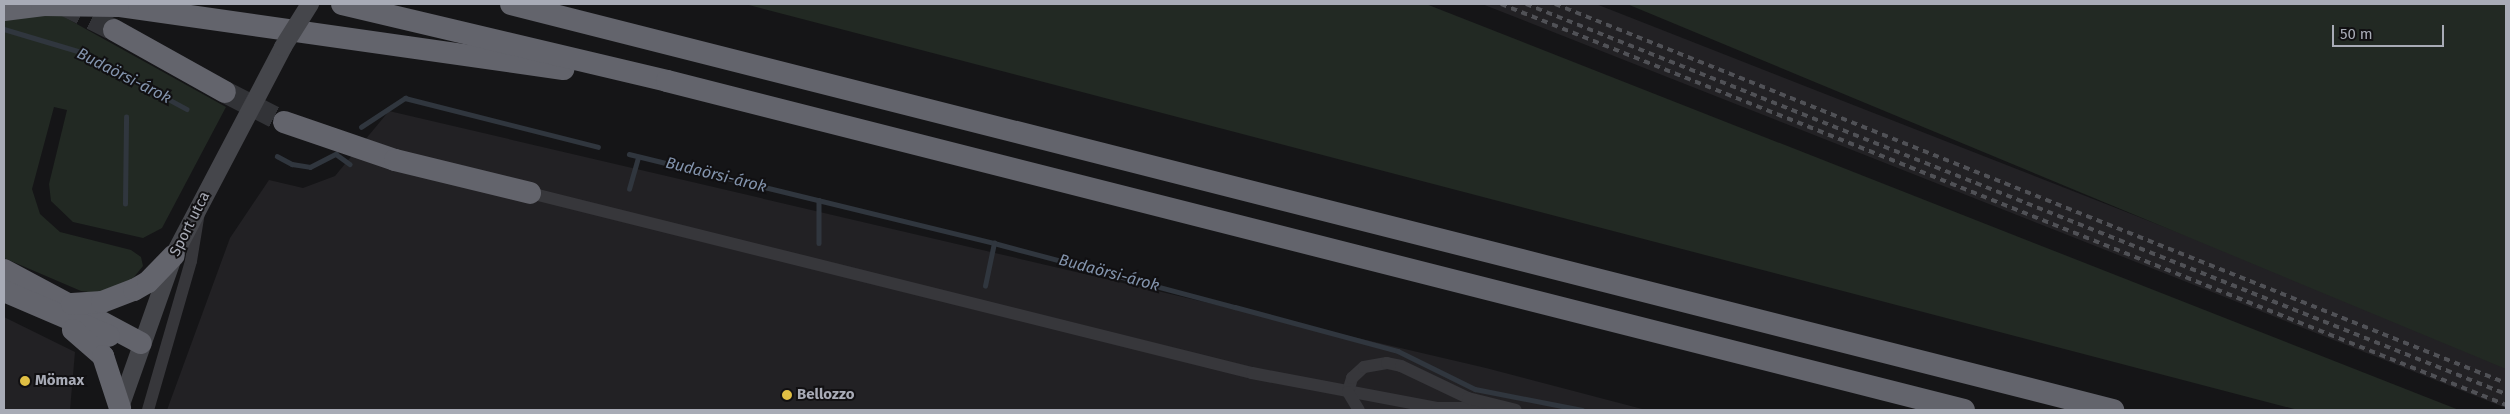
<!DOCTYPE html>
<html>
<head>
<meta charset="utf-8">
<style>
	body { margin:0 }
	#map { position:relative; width:2510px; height:414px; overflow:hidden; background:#151517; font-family:"Fira Sans",sans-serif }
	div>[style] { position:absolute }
	.built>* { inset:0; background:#222124 }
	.green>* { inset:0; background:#222923 }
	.stream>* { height:4.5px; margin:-2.25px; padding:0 2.25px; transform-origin:2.25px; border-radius:2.25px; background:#30363e }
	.motorway-tunnel>* { height:22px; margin-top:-11px; transform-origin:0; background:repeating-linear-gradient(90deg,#323337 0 22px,transparent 0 33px) }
	.minor>* { height:12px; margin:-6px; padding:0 6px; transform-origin:6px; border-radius:6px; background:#37373b }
	.secondary>* { height:18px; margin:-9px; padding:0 9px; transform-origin:9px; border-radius:9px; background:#45464b }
	.motorway>* { height:22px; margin:-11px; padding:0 11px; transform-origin:11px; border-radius:11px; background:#63646c }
	.rail>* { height:4px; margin-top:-2px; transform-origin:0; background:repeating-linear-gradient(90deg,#505156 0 6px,transparent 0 11px) }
	.secondary-bridge>* { height:18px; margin:-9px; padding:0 9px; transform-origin:9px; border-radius:9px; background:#45464b }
	.dots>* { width:14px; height:14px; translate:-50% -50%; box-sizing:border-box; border:2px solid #111012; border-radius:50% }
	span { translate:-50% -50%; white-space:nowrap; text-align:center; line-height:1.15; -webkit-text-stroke:4px #111012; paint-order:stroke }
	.street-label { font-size:15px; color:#a8abb6 }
	.poi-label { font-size:15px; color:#a8abb6; font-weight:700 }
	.left { translate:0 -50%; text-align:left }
	.water-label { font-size:16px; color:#8394ad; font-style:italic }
	.frame { position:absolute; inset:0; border:5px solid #a8abb6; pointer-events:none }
	.scale { position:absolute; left:2332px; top:25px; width:112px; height:22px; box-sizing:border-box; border:2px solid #a8abb6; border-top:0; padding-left:6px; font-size:15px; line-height:18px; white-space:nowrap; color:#a8abb6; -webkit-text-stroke:4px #111012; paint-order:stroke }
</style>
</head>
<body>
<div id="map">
	<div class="built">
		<i style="clip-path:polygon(1482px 4px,1596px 4px,2506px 361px,2506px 408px)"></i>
		<i style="clip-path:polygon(389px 111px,1486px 368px,1646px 410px,167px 410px,230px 238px,269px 180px,303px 188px,335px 176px)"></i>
		<i style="clip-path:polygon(4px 317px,75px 352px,70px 410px,4px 410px)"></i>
	</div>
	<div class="green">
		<i style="clip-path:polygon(745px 4px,1426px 4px,2459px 410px,2298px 410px)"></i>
		<i style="clip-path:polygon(1627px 4px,2506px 4px,2506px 369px)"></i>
		<i style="clip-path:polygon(57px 13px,226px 107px,162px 228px,143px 238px,73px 222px,51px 201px,49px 184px,67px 110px,54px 107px,32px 189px,40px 214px,60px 232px,131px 250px,141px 257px,143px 266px,130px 282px,102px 294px,81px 291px,4px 258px,4px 19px)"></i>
	</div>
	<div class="stream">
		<i style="left:4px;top:29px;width:80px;rotate:16.6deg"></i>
		<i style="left:81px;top:52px;width:120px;rotate:28.3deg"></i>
		<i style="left:361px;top:127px;width:53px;rotate:-33.4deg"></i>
		<i style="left:405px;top:98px;width:199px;rotate:14.2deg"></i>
		<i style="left:629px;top:154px;width:376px;rotate:13.7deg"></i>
		<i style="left:994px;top:243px;width:249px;rotate:14.9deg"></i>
		<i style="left:1235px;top:307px;width:169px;rotate:15.1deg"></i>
		<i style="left:1398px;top:351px;width:86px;rotate:26.3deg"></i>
		<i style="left:1475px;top:389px;width:109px;rotate:11.1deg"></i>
		<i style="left:277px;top:156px;width:17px;rotate:28deg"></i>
		<i style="left:292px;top:164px;width:18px;rotate:9deg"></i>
		<i style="left:310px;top:167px;width:29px;rotate:-27deg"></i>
		<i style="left:336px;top:154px;width:17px;rotate:36deg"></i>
		<i style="left:629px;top:189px;width:33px;rotate:-74deg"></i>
		<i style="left:819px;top:200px;width:43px;rotate:90deg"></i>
		<i style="left:125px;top:204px;width:87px;rotate:-89.3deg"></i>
		<i style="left:985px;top:286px;width:44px;rotate:-78.2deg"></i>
	</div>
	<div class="motorway-tunnel">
		<i style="left:62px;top:4px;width:58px;rotate:26.6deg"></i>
		<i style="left:225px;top:92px;width:66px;rotate:27deg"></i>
	</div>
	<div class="minor">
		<i style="left:530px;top:193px;width:744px;rotate:14deg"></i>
		<i style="left:1252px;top:373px;width:188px;rotate:10.7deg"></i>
		<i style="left:1437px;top:408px;width:64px"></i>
		<i style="left:1348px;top:392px;width:15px;rotate:-74deg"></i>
		<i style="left:1352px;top:378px;width:16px;rotate:-43deg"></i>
		<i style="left:1364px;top:367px;width:23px;rotate:-10deg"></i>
		<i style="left:1387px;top:363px;width:14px;rotate:12deg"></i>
		<i style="left:1401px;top:366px;width:74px;rotate:25.5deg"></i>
		<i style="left:1468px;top:398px;width:49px;rotate:14deg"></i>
		<i style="left:1348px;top:392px;width:21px;rotate:59deg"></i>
		<i style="left:148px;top:410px;width:155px;rotate:-73.9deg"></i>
		<i style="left:191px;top:261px;width:50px;rotate:-80.7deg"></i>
	</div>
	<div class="secondary">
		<i style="left:119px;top:410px;width:164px;rotate:-70.5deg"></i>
		<i style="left:174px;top:255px;width:235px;rotate:-62.3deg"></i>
	</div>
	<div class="motorway">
		<i style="left:106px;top:4px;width:462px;rotate:8.1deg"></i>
		<i style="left:342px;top:4px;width:334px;rotate:13.3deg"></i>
		<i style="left:667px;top:81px;width:1338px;rotate:14.23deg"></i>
		<i style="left:511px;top:4px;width:1653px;rotate:14.22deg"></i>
		<i style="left:4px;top:10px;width:38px;rotate:-7deg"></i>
		<i style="left:42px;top:5px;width:76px;rotate:0.8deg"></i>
		<i style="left:114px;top:30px;width:127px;rotate:29.2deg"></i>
		<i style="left:284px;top:122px;width:117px;rotate:18.9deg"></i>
		<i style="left:395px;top:160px;width:139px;rotate:13.7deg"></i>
		<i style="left:4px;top:270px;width:155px;rotate:28.1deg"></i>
		<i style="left:4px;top:291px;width:114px;rotate:23.2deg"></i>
		<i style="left:72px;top:304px;width:30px;rotate:-4deg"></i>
		<i style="left:102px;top:302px;width:34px;rotate:-21deg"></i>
		<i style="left:134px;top:290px;width:16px;rotate:-30deg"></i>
		<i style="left:148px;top:282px;width:37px;rotate:-46deg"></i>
		<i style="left:73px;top:330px;width:40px;rotate:41deg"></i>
		<i style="left:103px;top:356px;width:55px;rotate:71.9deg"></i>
	</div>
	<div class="rail">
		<i style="left:1501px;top:4px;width:1082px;rotate:21.75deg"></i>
		<i style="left:1526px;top:4px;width:1055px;rotate:21.7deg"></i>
		<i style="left:1555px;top:4px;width:1024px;rotate:21.73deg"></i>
	</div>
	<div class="secondary-bridge">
		<i style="left:283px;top:47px;width:51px;rotate:-57.9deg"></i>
	</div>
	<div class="dots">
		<i style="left:25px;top:381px;background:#e0bf44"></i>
		<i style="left:787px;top:395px;background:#e0bf44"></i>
	</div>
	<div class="street-label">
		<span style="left:190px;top:224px;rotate:-63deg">Sport utca</span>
	</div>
	<div class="poi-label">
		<span class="left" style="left:35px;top:381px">Mömax</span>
		<span class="left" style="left:797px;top:395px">Bellozzo</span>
	</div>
	<div class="water-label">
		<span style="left:124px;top:76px;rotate:27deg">Budaörsi-árok</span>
		<span style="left:716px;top:175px;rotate:14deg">Budaörsi-árok</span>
		<span style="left:1109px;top:273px;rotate:15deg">Budaörsi-árok</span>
	</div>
	<div class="frame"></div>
	<div class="scale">50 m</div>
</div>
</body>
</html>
